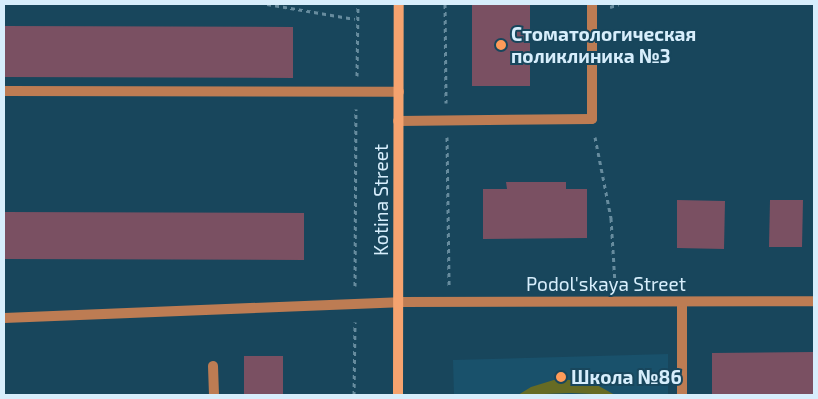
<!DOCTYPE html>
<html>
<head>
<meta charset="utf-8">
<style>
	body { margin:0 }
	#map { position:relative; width:818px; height:399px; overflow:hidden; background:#18465c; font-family:"Exo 2",sans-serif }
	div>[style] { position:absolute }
	.built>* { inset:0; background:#19516b }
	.green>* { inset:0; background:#666b24 }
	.building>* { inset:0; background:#7a5062 }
	.path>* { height:3px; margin-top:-1.5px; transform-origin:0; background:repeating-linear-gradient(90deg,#678c9e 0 4px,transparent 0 8px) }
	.lane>* { height:10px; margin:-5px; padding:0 5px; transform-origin:5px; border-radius:5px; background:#bd7c53 }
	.street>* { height:10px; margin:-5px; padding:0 5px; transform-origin:5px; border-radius:5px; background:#bd7c53 }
	.secondary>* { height:10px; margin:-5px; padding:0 5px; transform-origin:5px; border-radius:5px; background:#f5a36f }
	.dots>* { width:14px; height:14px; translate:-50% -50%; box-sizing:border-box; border:2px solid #18465c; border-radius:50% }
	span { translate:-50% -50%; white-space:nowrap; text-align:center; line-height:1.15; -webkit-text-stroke:4px #18465c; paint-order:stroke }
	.poi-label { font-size:19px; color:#d7eefc; font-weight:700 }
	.left { translate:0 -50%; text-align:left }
	.street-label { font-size:19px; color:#d7eefc }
	.frame { position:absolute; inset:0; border:5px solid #d7eefc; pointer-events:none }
</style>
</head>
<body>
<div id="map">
	<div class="built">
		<i style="clip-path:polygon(668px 354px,668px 395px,454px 395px,453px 360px)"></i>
	</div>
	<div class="green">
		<i style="clip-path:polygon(557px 379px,584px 381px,597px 385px,615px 395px,571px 393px,518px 395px,531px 387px)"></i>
	</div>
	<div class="building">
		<i style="clip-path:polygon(472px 4px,530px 4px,530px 86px,472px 86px)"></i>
		<i style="clip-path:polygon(4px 26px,293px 27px,293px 78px,4px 77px)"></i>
		<i style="clip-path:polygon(506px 182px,566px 182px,566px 189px,587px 189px,587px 238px,483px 239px,483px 189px,507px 189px)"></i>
		<i style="clip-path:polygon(677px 200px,725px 201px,724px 249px,677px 248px)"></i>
		<i style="clip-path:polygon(770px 200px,803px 200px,802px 247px,769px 247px)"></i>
		<i style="clip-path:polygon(4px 212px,304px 213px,304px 260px,4px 259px)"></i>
		<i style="clip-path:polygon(814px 352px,814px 395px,712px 395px,712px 353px)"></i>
		<i style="clip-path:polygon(244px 356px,283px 356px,283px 395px,244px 395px)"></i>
	</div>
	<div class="path">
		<i style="left:267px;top:4px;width:89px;rotate:9.7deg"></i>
		<i style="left:445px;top:4px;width:99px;rotate:89.4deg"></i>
		<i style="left:610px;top:7px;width:9px;rotate:-18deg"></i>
		<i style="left:357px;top:76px;width:72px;rotate:-89.2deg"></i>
		<i style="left:447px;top:137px;width:149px;rotate:89.2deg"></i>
		<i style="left:595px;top:137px;width:83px;rotate:78.8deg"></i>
		<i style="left:611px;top:218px;width:66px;rotate:86.5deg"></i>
		<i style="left:355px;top:286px;width:177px;rotate:-89.7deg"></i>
		<i style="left:354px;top:395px;width:73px;rotate:-89.2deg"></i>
	</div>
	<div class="lane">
		<i style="left:4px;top:91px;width:395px;rotate:0.1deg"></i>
		<i style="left:398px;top:121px;width:194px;rotate:-0.6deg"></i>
		<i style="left:592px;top:119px;width:115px;rotate:-90deg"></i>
		<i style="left:682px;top:302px;width:93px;rotate:90deg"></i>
		<i style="left:4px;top:318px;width:395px;rotate:-2.3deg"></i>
		<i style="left:213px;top:366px;width:29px;rotate:88deg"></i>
	</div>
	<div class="street">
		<i style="left:399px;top:302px;width:415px;rotate:-0.1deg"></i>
	</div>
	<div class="secondary">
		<i style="left:398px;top:395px;width:391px;rotate:-89.9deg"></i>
	</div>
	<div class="dots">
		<i style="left:501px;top:45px;background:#fe9b59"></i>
		<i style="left:561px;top:377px;background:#fe9b59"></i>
	</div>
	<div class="poi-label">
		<span class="left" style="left:511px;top:45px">Стоматологическая<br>поликлиника №3</span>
		<span class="left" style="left:571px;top:377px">Школа №86</span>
	</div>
	<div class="street-label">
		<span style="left:381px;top:200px;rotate:-90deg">Kotina Street</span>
		<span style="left:606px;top:284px">Podol'skaya Street</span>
	</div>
	<div class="frame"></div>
</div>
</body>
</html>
